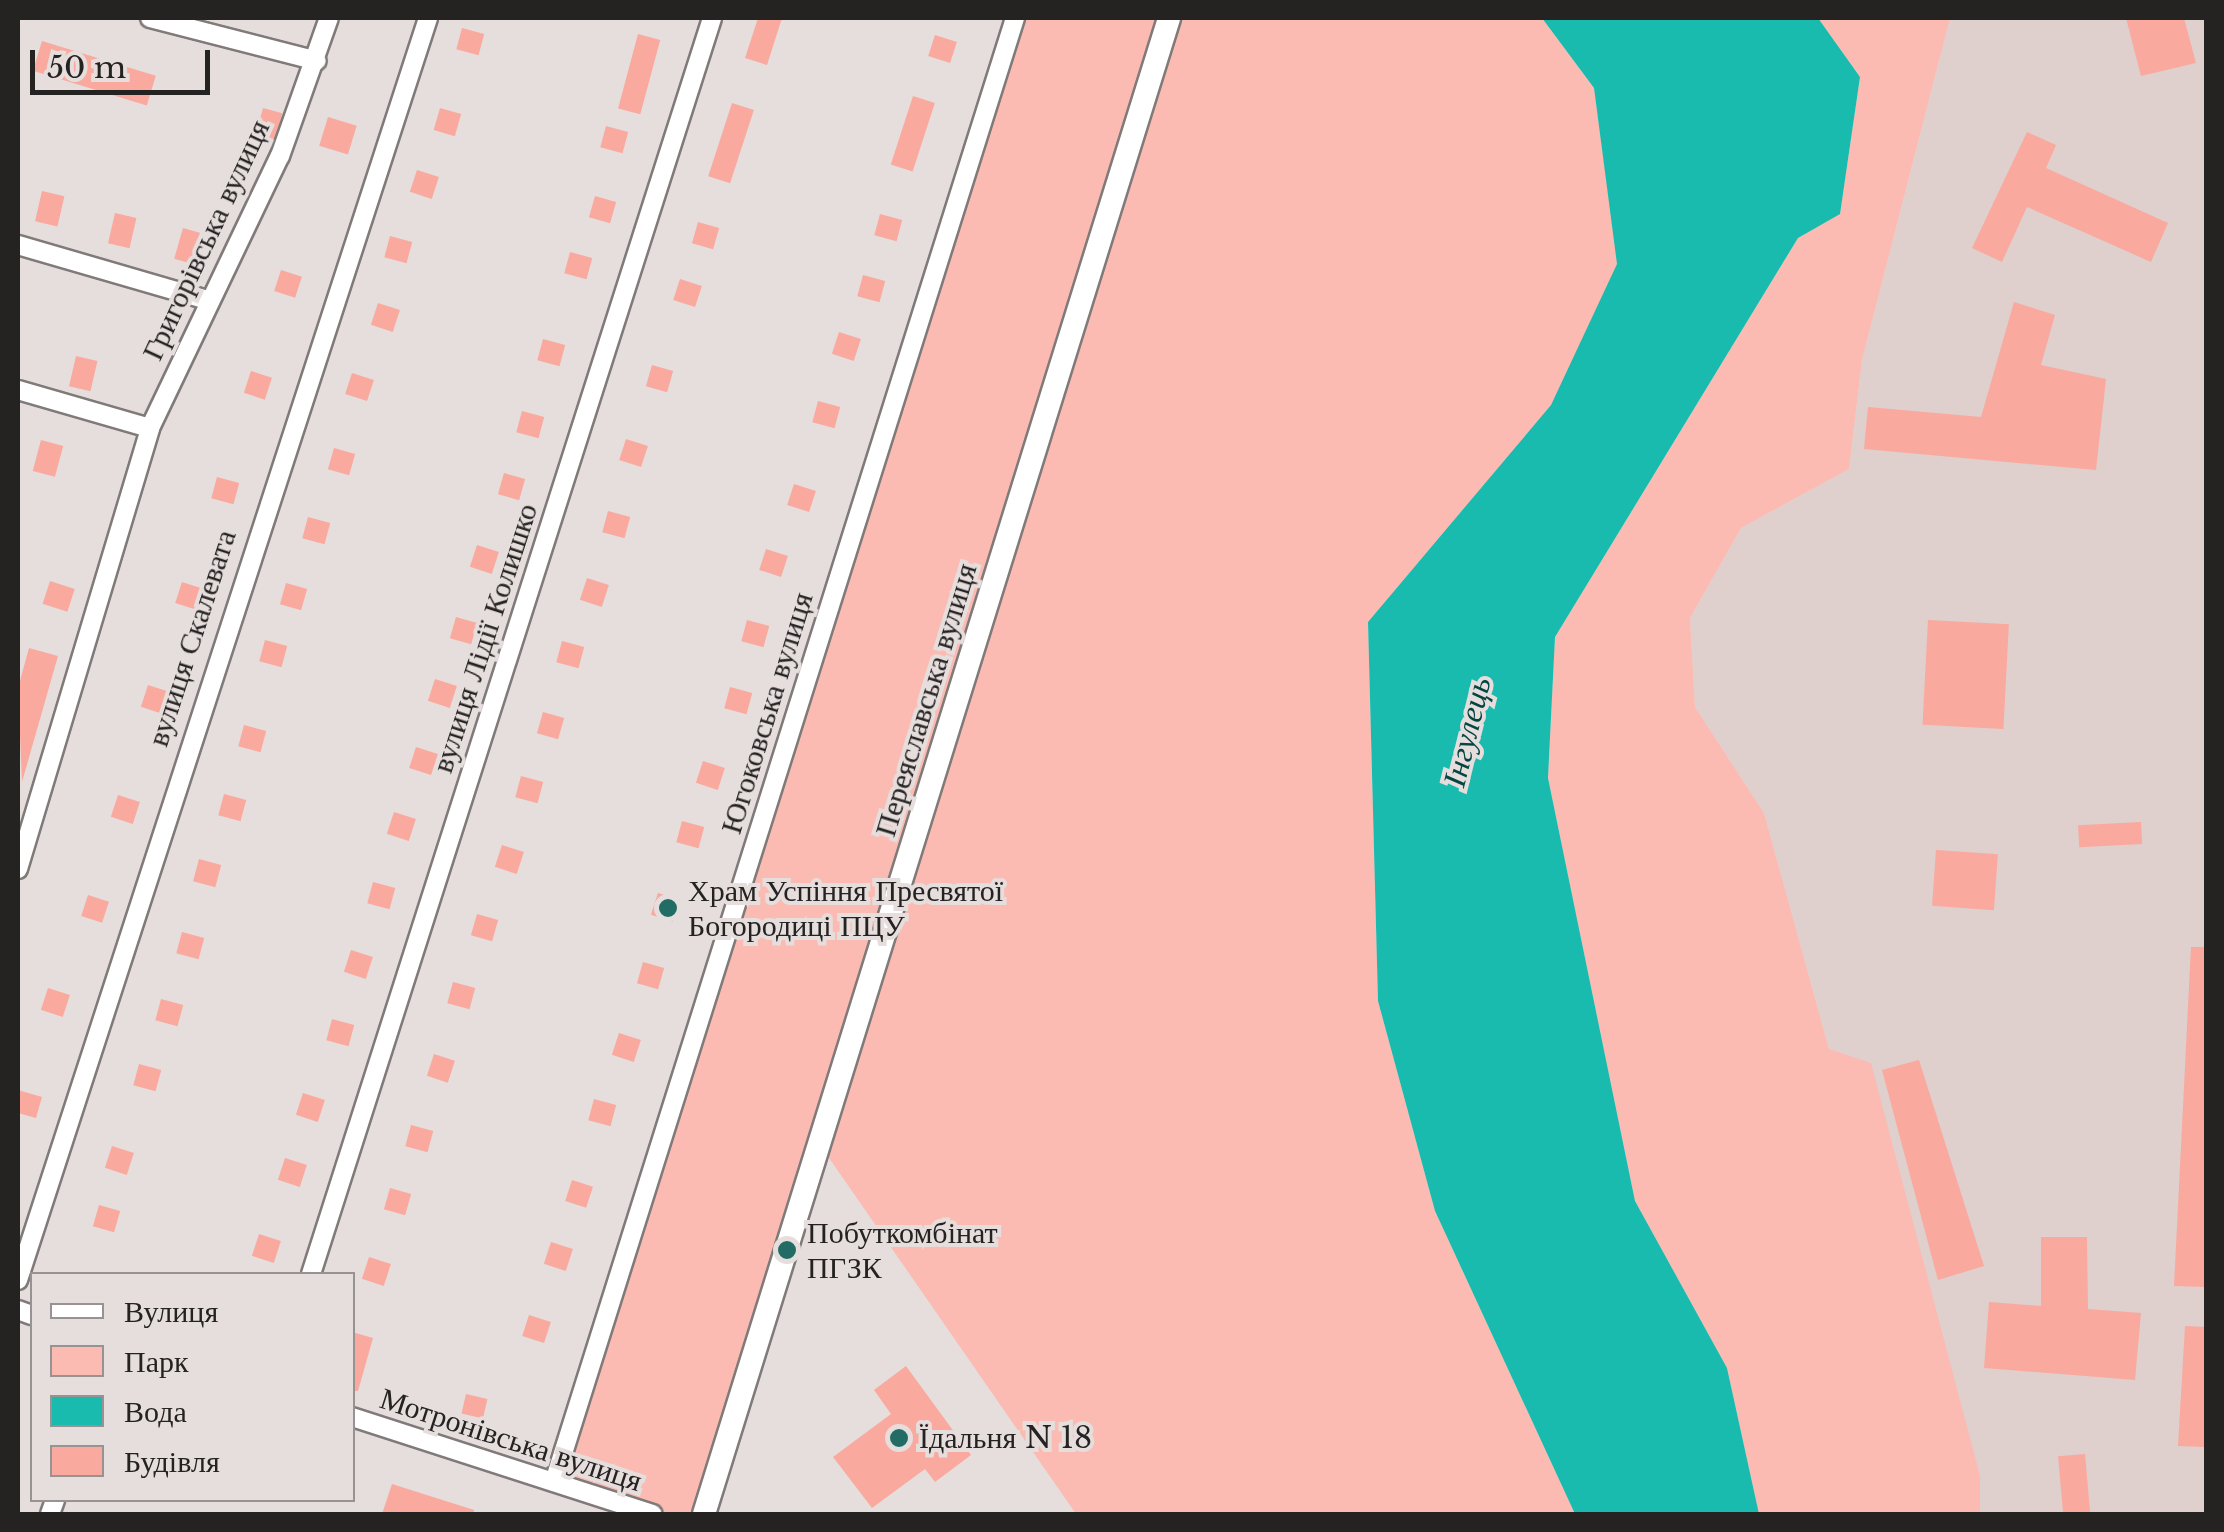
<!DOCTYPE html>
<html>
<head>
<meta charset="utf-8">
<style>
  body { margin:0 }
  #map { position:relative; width:2224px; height:1532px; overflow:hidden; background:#e5dedd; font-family:"Libre Baskerville",serif }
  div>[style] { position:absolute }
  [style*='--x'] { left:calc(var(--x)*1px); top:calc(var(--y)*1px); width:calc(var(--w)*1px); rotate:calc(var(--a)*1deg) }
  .built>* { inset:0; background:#dfcfcd }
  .green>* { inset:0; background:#fbbbb2 }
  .water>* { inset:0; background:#18bbad }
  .building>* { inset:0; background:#faa99e; transform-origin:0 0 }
  .roads { filter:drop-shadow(2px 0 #807a79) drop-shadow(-2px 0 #807a79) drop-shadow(0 2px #807a79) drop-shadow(0 -2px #807a79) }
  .minor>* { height:18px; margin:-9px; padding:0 9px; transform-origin:9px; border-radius:9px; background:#fff }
  .tertiary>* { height:22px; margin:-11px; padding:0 11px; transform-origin:11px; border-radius:11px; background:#fff }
  .dots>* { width:28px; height:28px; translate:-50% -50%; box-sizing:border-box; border:5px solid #e5dedd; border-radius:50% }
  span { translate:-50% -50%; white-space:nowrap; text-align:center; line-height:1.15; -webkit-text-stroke:8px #e5dedd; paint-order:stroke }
  .street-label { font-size:30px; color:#252222 }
  .poi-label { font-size:30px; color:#252222 }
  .left { translate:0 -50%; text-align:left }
  .water-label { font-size:32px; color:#044641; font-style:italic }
  .frame { position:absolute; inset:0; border:20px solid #252222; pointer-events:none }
  .legend { position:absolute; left:30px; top:1272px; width:325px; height:230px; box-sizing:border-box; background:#e5dedd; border:2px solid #989392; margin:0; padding:12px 18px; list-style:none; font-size:30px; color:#252222 }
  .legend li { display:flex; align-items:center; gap:20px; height:50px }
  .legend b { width:50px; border:2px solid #989392 }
  .scale { position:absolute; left:30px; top:50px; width:180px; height:45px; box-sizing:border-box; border:5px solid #252222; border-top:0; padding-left:12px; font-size:30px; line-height:35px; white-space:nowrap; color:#252222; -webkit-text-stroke:8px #e5dedd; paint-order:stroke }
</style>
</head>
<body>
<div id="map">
  <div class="built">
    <div style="clip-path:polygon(1950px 18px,2206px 18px,2206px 1514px,1980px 1514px,1980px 1476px,1829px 1049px,1764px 813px,1695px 707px,1690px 618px,1741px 528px,1849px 469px,1862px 360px)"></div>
  </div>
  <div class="green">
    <div style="clip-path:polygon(1017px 18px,1542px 18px,1594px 88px,1618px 264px,1551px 405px,1368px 622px,1378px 1001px,1435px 1211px,1575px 1514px,1076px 1514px,820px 1145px,704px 1514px,653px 1514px,554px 1482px)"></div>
    <div style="clip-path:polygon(1818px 18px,1950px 18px,1862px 360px,1849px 469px,1741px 528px,1690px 618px,1695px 707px,1764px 813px,1829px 1049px,1871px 1063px,1980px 1476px,1980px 1514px,1759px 1514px,1727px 1368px,1635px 1201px,1548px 778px,1555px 637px,1798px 238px,1840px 213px,1860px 77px)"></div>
  </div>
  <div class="water">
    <div style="clip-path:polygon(1542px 18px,1818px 18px,1860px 77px,1840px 214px,1798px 238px,1555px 637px,1548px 778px,1635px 1201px,1727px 1368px,1759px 1514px,1575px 1514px,1435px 1211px,1378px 1001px,1368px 622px,1551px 405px,1617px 264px,1594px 88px)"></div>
  </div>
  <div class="building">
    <div style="clip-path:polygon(758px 18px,782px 18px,767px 65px,745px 58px)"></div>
    <div style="clip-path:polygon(2126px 18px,2184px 18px,2196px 63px,2141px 76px)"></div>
    <div style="left:462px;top:28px;width:23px;height:22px;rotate:15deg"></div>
    <div style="left:638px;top:34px;width:23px;height:77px;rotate:15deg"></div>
    <div style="left:935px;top:35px;width:23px;height:22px;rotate:18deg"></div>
    <div style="left:42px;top:41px;width:119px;height:31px;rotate:17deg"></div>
    <div style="left:913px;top:96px;width:23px;height:72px;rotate:18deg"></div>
    <div style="left:732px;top:103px;width:23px;height:77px;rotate:18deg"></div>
    <div style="left:263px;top:108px;width:20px;height:29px;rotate:15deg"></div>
    <div style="left:440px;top:108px;width:22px;height:23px;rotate:16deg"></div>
    <div style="left:328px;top:117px;width:30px;height:30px;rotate:17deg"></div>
    <div style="left:606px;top:126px;width:23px;height:22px;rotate:15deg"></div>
    <div style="clip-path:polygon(2027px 132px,2056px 145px,2046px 168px,2168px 223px,2151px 262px,2027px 207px,2002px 262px,1972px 248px)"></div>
    <div style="left:417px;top:170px;width:23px;height:23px;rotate:18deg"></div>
    <div style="left:42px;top:191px;width:23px;height:31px;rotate:13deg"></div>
    <div style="left:595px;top:196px;width:22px;height:22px;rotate:16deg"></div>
    <div style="left:115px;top:213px;width:22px;height:31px;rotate:13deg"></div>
    <div style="left:880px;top:214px;width:23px;height:22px;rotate:15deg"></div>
    <div style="left:698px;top:222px;width:22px;height:22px;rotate:16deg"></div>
    <div style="left:183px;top:228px;width:22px;height:32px;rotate:16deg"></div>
    <div style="left:390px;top:236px;width:23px;height:22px;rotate:15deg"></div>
    <div style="left:570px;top:252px;width:23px;height:22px;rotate:15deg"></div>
    <div style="left:281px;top:270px;width:22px;height:22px;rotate:18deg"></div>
    <div style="left:863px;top:275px;width:23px;height:22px;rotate:15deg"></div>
    <div style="left:680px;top:279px;width:23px;height:22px;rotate:18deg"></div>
    <div style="clip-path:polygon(2014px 302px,2055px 315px,2041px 365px,2106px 379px,2096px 470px,1864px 449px,1868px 407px,1981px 417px)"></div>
    <div style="left:378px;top:303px;width:23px;height:23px;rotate:18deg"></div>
    <div style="left:839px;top:332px;width:23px;height:23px;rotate:18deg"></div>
    <div style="left:543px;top:339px;width:23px;height:22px;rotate:15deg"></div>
    <div style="left:76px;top:356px;width:22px;height:31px;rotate:13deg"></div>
    <div style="left:652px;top:365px;width:22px;height:22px;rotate:16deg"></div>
    <div style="left:251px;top:371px;width:22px;height:23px;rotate:18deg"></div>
    <div style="left:352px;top:373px;width:23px;height:22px;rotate:18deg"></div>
    <div style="left:818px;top:401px;width:23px;height:22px;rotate:15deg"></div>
    <div style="left:522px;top:411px;width:23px;height:22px;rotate:15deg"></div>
    <div style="left:626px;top:439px;width:23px;height:22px;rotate:18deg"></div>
    <div style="left:41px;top:440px;width:23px;height:32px;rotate:15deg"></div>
    <div style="left:334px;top:448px;width:22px;height:22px;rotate:16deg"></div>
    <div style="left:504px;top:473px;width:22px;height:22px;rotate:16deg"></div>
    <div style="left:217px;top:477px;width:23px;height:22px;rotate:15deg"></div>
    <div style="left:794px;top:484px;width:23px;height:22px;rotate:18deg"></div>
    <div style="left:608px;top:511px;width:23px;height:22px;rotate:15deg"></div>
    <div style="left:308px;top:517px;width:23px;height:22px;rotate:15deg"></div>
    <div style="left:477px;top:545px;width:23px;height:23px;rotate:18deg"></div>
    <div style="left:766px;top:549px;width:23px;height:22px;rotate:18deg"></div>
    <div style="left:587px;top:578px;width:23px;height:23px;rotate:18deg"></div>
    <div style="left:50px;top:581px;width:26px;height:24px;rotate:18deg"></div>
    <div style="left:182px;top:582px;width:23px;height:22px;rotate:18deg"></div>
    <div style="left:286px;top:583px;width:22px;height:22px;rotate:16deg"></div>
    <div style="left:456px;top:617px;width:22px;height:22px;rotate:16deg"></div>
    <div style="left:747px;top:620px;width:23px;height:22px;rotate:15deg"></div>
    <div style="left:1928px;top:620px;width:81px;height:105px;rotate:3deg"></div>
    <div style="left:265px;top:640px;width:23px;height:22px;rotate:15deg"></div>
    <div style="left:562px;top:641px;width:23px;height:22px;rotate:15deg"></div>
    <div style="clip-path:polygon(29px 648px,58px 656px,22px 782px,18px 688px)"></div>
    <div style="left:435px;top:679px;width:23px;height:23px;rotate:18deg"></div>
    <div style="left:148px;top:685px;width:23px;height:23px;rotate:18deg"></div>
    <div style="left:730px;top:687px;width:23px;height:22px;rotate:15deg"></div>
    <div style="left:543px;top:712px;width:22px;height:22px;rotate:16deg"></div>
    <div style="left:244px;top:725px;width:23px;height:22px;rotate:15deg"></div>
    <div style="left:416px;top:747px;width:23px;height:22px;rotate:18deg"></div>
    <div style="left:703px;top:761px;width:23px;height:23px;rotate:18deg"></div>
    <div style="left:521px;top:776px;width:23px;height:22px;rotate:15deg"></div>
    <div style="left:224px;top:794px;width:23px;height:22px;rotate:15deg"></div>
    <div style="left:118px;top:795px;width:23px;height:23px;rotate:18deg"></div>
    <div style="left:394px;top:812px;width:23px;height:23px;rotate:18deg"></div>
    <div style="left:682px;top:821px;width:23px;height:22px;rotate:15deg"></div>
    <div style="left:2141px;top:822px;width:22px;height:63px;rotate:87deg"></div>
    <div style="left:502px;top:845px;width:23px;height:23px;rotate:18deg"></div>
    <div style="left:1936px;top:850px;width:62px;height:56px;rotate:4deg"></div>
    <div style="left:199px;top:859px;width:23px;height:23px;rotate:15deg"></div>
    <div style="left:373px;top:882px;width:23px;height:22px;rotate:15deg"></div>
    <div style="left:658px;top:893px;width:23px;height:23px;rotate:18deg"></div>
    <div style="left:88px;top:895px;width:22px;height:22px;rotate:18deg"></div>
    <div style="left:477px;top:914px;width:22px;height:22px;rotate:16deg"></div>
    <div style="left:182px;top:932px;width:23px;height:22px;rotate:15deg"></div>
    <div style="clip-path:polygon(2191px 947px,2206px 947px,2206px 1287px,2174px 1286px)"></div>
    <div style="left:351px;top:950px;width:23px;height:23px;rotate:18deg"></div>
    <div style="left:643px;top:962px;width:22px;height:22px;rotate:16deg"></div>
    <div style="left:453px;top:982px;width:23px;height:22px;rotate:15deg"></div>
    <div style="left:48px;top:988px;width:23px;height:23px;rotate:18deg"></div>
    <div style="left:161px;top:999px;width:23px;height:22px;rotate:15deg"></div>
    <div style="left:332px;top:1019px;width:23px;height:22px;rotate:15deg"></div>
    <div style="left:619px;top:1033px;width:23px;height:23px;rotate:18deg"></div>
    <div style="left:434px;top:1054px;width:22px;height:23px;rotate:18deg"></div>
    <div style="clip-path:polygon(1919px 1060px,1984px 1266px,1938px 1280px,1882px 1070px)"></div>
    <div style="left:139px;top:1064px;width:23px;height:22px;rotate:15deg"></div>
    <div style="clip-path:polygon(18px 1090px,42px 1097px,36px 1118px,18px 1113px)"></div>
    <div style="left:303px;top:1093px;width:23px;height:23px;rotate:18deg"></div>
    <div style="left:594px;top:1099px;width:23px;height:22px;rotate:15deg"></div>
    <div style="left:411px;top:1125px;width:23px;height:22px;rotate:15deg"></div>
    <div style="left:112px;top:1146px;width:23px;height:23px;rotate:18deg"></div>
    <div style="left:285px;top:1158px;width:23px;height:23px;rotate:18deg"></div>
    <div style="left:572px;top:1180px;width:22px;height:22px;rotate:18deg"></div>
    <div style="left:390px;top:1188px;width:22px;height:22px;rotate:16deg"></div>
    <div style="left:99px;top:1205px;width:22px;height:22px;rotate:16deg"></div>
    <div style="left:259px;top:1234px;width:23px;height:23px;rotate:18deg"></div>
    <div style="clip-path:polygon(2041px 1237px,2087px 1237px,2088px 1309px,2141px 1313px,2135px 1380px,1984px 1368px,1989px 1302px,2041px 1306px)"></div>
    <div style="left:551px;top:1242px;width:23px;height:23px;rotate:18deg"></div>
    <div style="left:369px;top:1257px;width:23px;height:23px;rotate:18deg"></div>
    <div style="left:529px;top:1315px;width:23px;height:22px;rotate:18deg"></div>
    <div style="clip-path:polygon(2185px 1326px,2206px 1327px,2204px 1447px,2178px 1446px)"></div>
    <div style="clip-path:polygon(352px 1332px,373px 1338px,358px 1391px,352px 1391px)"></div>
    <div style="clip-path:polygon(906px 1366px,971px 1455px,935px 1482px,925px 1469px,872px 1508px,833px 1457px,891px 1414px,874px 1390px)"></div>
    <div style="left:466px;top:1394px;width:22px;height:20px;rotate:13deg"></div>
    <div style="left:2085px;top:1454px;width:60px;height:27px;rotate:85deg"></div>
    <div style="clip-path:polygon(392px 1484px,474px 1510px,473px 1514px,382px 1514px)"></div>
  </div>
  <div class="roads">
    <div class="minor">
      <div style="--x:150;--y:18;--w:172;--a:14.4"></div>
      <div style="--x:18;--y:245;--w:194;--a:16.2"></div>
      <div style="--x:18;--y:390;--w:137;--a:16.1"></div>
      <div style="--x:18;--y:869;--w:460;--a:-73.3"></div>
      <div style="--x:150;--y:428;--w:301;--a:-64.5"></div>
      <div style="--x:280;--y:156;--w:146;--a:-70.5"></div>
      <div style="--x:311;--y:1274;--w:1318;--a:-72.29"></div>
      <div style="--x:18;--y:1280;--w:1327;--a:-72"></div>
      <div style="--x:18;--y:1310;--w:15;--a:20"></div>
      <div style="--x:352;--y:1417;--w:316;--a:17.9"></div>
      <div style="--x:554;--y:1482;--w:1535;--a:-72.52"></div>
      <div style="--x:50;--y:1514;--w:15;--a:-70"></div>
    </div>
    <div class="tertiary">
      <div style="--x:704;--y:1514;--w:1567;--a:-72.73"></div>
    </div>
  </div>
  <div class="dots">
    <div style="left:668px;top:908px;background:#236c65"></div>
    <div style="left:787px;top:1250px;background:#236c65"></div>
    <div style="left:899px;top:1438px;background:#236c65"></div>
  </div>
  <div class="street-label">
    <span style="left:206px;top:240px;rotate:-65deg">Григорівська вулиця</span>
    <span style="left:192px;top:638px;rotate:-72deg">вулиця Скалевата</span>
    <span style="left:485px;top:638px;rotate:-72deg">вулиця Лідії Колишко</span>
    <span style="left:926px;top:700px;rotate:-73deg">Переяславська вулиця</span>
    <span style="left:767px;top:713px;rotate:-73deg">Югоковська вулиця</span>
    <span style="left:511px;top:1440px;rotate:18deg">Мотронівська вулиця</span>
  </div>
  <div class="poi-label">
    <span class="left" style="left:688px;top:908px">Храм Успіння Пресвятої<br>Богородиці ПЦУ</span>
    <span class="left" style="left:807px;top:1250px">Побуткомбінат<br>ПГЗК</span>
    <span class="left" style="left:919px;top:1438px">Їдальня N 18</span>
  </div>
  <div class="water-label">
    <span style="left:1467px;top:732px;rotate:-76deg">Інгулець</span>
  </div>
  <div class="frame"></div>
  <ul class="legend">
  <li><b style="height:12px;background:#fff"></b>Вулиця</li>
  <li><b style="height:28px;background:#fbbbb2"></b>Парк</li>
  <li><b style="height:28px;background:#18bbad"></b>Вода</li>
  <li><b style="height:28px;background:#faa99e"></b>Будівля</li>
  </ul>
  <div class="scale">50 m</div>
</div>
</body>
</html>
